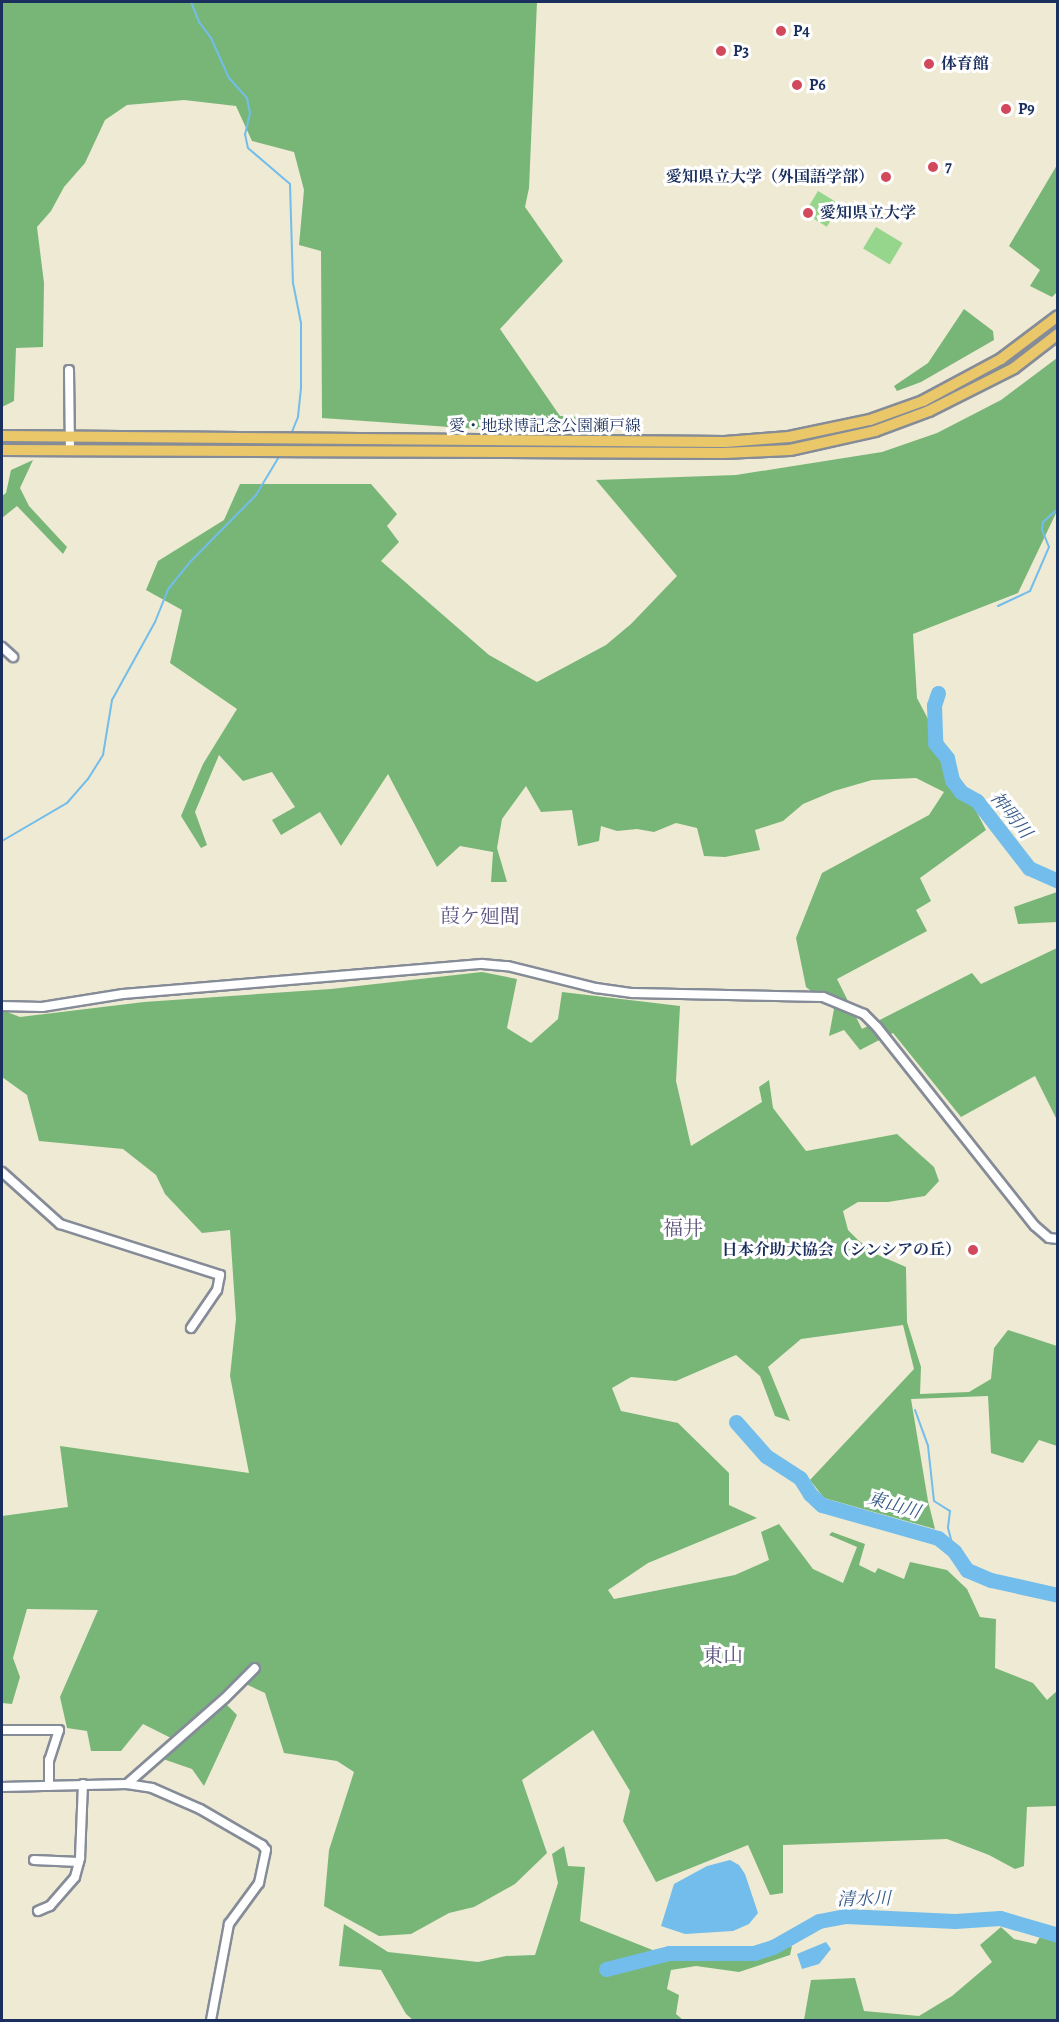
<!DOCTYPE html>
<html>
<head>
<meta charset="utf-8">
<style>
  body { margin:0 }
  #map { position:relative; width:1059px; height:2022px; overflow:hidden; background:#efead3; font-family:Alegreya,"Noto Serif JP",serif }
  div>[style] { position:absolute }
  [style*='--x'] { left:calc(var(--x)*1px); top:calc(var(--y)*1px); width:calc(var(--w)*1px); rotate:calc(var(--a)*1deg) }
  .green>* { inset:0; background:#95d58c; transform-origin:0 0 }
  .forest>* { inset:0; background:#78b678 }
  .water>* { inset:0; background:#72bdeb }
  .stream>* { height:2px; margin:-1px; padding:0 1px; transform-origin:1px; border-radius:1px; background:#72bdeb }
  .river>* { height:15px; margin:-7.5px; padding:0 7.5px; transform-origin:7.5px; border-radius:7.5px; background:#72bdeb }
  .roads { filter:drop-shadow(2px 0 #858c98) drop-shadow(-2px 0 #858c98) drop-shadow(0 2px #858c98) drop-shadow(0 -2px #858c98) }
  .minor>* { height:8px; margin:-4px; padding:0 4px; transform-origin:4px; border-radius:4px; background:#fff }
  .major>* { height:10px; margin:-5px; padding:0 5px; transform-origin:5px; border-radius:5px; background:#eac769 }
  .dots>* { width:16px; height:16px; translate:-50% -50%; box-sizing:border-box; border:3px solid #fff; border-radius:50% }
  span { translate:-50% -50%; white-space:nowrap; text-align:center; line-height:1.15; -webkit-text-stroke:6px #fff; paint-order:stroke }
  .poi-label { font-size:16px; color:#1b2f5e; font-weight:700 }
  .left { translate:0 -50%; text-align:left }
  .right { translate:-100% -50%; text-align:right }
  .street-label { font-size:16px; color:#1b2f5e }
  .water-label { font-size:18px; color:#355a88; font-style:italic }
  .quarter-label { font-size:20px; color:#5c537f }
  .frame { position:absolute; inset:0; border:3px solid #1b2f5e; pointer-events:none }
</style>
</head>
<body>
<div id="map">
  <div class="green">
    <div style="left:818px;top:191px;width:26px;height:26px;rotate:31deg"></div>
    <div style="left:876px;top:227px;width:31px;height:25px;rotate:31deg"></div>
  </div>
  <div class="forest">
    <div style="clip-path:polygon(2px 2px,537px 2px,529px 188px,525px 207px,563px 261px,500px 329px,560px 416px,627px 419px,633px 429px,492px 430px,322px 418px,321px 251px,299px 245px,304px 190px,294px 152px,252px 141px,236px 106px,184px 100px,127px 105px,105px 120px,85px 163px,64px 187px,51px 211px,37px 227px,44px 283px,43px 347px,16px 348px,14px 401px,2px 407px)"></div>
    <div style="clip-path:polygon(1057px 165px,1058px 291px,1052px 297px,1030px 286px,1040px 270px,1009px 246px)"></div>
    <div style="clip-path:polygon(964px 309px,993px 331px,994px 340px,921px 382px,897px 391px,894px 386px,928px 363px)"></div>
    <div style="clip-path:polygon(1057px 358px,1057px 511px,1018px 593px,913px 634px,917px 698px,986px 830px,920px 878px,931px 901px,916px 910px,927px 931px,837px 979px,862px 1029px,972px 973px,981px 984px,1057px 948px,1057px 1120px,1035px 1076px,961px 1117px,893px 1033px,860px 1050px,844px 1030px,829px 1036px,834px 1009px,806px 987px,796px 938px,822px 873px,929px 815px,944px 792px,916px 778px,872px 780px,834px 791px,803px 804px,783px 821px,755px 830px,760px 850px,725px 857px,704px 856px,697px 828px,676px 823px,654px 832px,637px 829px,617px 831px,601px 826px,599px 841px,578px 846px,572px 810px,541px 812px,526px 786px,502px 819px,497px 848px,507px 882px,491px 882px,493px 852px,460px 846px,437px 867px,388px 774px,341px 846px,320px 812px,281px 835px,272px 820px,295px 807px,272px 772px,243px 781px,219px 755px,195px 812px,207px 845px,201px 848px,181px 816px,203px 764px,237px 709px,170px 663px,182px 610px,146px 590px,158px 561px,224px 520px,240px 484px,371px 484px,397px 514px,387px 526px,399px 542px,381px 561px,489px 655px,537px 682px,606px 645px,631px 624px,677px 576px,596px 480px,736px 475px,882px 452px,937px 433px,1001px 400px)"></div>
    <div style="clip-path:polygon(33px 460px,20px 488px,29px 506px,67px 547px,63px 554px,17px 506px,2px 518px,2px 496px,6px 493px,11px 470px)"></div>
    <div style="clip-path:polygon(1057px 892px,1057px 922px,1018px 924px,1014px 907px)"></div>
    <div style="clip-path:polygon(482px 972px,517px 979px,507px 1028px,531px 1043px,558px 1019px,562px 992px,680px 1006px,676px 1081px,691px 1146px,762px 1102px,759px 1087px,769px 1080px,773px 1108px,806px 1151px,897px 1134px,934px 1167px,939px 1181px,925px 1196px,888px 1202px,858px 1202px,843px 1211px,848px 1230px,858px 1240px,876px 1254px,906px 1267px,907px 1322px,921px 1367px,920px 1394px,969px 1392px,991px 1379px,994px 1348px,1008px 1330px,1057px 1346px,1057px 1446px,1039px 1440px,1023px 1463px,991px 1453px,988px 1396px,911px 1399px,928px 1501px,935px 1529px,824px 1498px,810px 1480px,914px 1369px,903px 1325px,801px 1339px,768px 1367px,790px 1421px,775px 1416px,760px 1376px,736px 1355px,676px 1381px,631px 1377px,612px 1388px,621px 1411px,678px 1423px,729px 1473px,729px 1505px,757px 1518px,648px 1563px,608px 1590px,614px 1599px,735px 1575px,769px 1560px,761px 1532px,779px 1524px,813px 1569px,843px 1583px,857px 1547px,829px 1535px,832px 1532px,865px 1544px,859px 1565px,875px 1573px,878px 1568px,904px 1579px,910px 1562px,947px 1570px,967px 1589px,980px 1617px,996px 1619px,995px 1668px,1033px 1683px,1047px 1700px,1057px 1691px,1057px 1806px,1027px 1807px,1024px 1866px,1015px 1869px,989px 1855px,947px 1839px,783px 1845px,783px 1893px,770px 1895px,748px 1845px,656px 1882px,623px 1821px,630px 1791px,593px 1730px,522px 1780px,547px 1853px,515px 1884px,474px 1907px,449px 1913px,411px 1934px,379px 1936px,324px 1906px,329px 1850px,354px 1772px,337px 1761px,284px 1753px,265px 1693px,237px 1680px,219px 1697px,237px 1715px,204px 1786px,192px 1769px,163px 1759px,173px 1739px,143px 1724px,121px 1751px,91px 1751px,87px 1731px,67px 1728px,60px 1697px,98px 1610px,27px 1609px,13px 1658px,20px 1677px,12px 1704px,2px 1703px,2px 1516px,68px 1507px,60px 1446px,249px 1473px,230px 1376px,236px 1319px,230px 1230px,202px 1233px,165px 1194px,156px 1175px,123px 1149px,39px 1141px,27px 1095px,2px 1077px,2px 1010px,20px 1017px,144px 1002px,331px 989px)"></div>
    <div style="clip-path:polygon(564px 1846px,568px 1866px,585px 1867px,580px 1921px,680px 1961px,754px 1958px,792px 1946px,790px 1955px,739px 1972px,696px 1966px,671px 1970px,667px 1989px,679px 1995px,676px 2014px,683px 2020px,413px 2020px,406px 2014px,381px 1970px,339px 1966px,344px 1924px,388px 1952px,478px 1962px,506px 1956px,535px 1955px,558px 1883px,552px 1854px)"></div>
    <div style="clip-path:polygon(1001px 1927px,1014px 1939px,1036px 1944px,1041px 1935px,1057px 1936px,1057px 2020px,804px 2020px,811px 1980px,855px 1978px,864px 2011px,919px 2016px,952px 1996px,992px 1962px,980px 1945px)"></div>
  </div>
  <div class="water">
    <div style="clip-path:polygon(730px 1860px,739px 1865px,745px 1874px,758px 1913px,749px 1924px,733px 1931px,685px 1934px,661px 1926px,674px 1884px,707px 1866px)"></div>
    <div style="clip-path:polygon(826px 1942px,831px 1949px,819px 1964px,802px 1969px,797px 1954px)"></div>
  </div>
  <div class="stream">
    <div style="--x:191;--y:2;--w:22;--a:68"></div>
    <div style="--x:199;--y:22;--w:20;--a:53"></div>
    <div style="--x:211;--y:38;--w:44;--a:65.8"></div>
    <div style="--x:229;--y:78;--w:27;--a:48"></div>
    <div style="--x:247;--y:98;--w:15;--a:79"></div>
    <div style="--x:250;--y:113;--w:22;--a:103"></div>
    <div style="--x:245;--y:134;--w:14;--a:78"></div>
    <div style="--x:248;--y:148;--w:55;--a:40.6"></div>
    <div style="--x:290;--y:184;--w:99;--a:88.3"></div>
    <div style="--x:293;--y:283;--w:41;--a:78.7"></div>
    <div style="--x:301;--y:323;--w:65;--a:90"></div>
    <div style="--x:301;--y:388;--w:29;--a:96"></div>
    <div style="--x:298;--y:417;--w:18;--a:112"></div>
    <div style="--x:998;--y:606;--w:35;--a:-25"></div>
    <div style="--x:1030;--y:591;--w:48;--a:-66.6"></div>
    <div style="--x:1049;--y:547;--w:18;--a:-112"></div>
    <div style="--x:1042;--y:530;--w:8;--a:-83"></div>
    <div style="--x:1043;--y:522;--w:20;--a:-41"></div>
    <div style="--x:2;--y:841;--w:75;--a:-30.3"></div>
    <div style="--x:67;--y:803;--w:32;--a:-49"></div>
    <div style="--x:88;--y:779;--w:28;--a:-58"></div>
    <div style="--x:103;--y:755;--w:56;--a:-80.7"></div>
    <div style="--x:112;--y:700;--w:89;--a:-61.1"></div>
    <div style="--x:155;--y:622;--w:37;--a:-68"></div>
    <div style="--x:169;--y:588;--w:33;--a:-51"></div>
    <div style="--x:190;--y:562;--w:94;--a:-45.4"></div>
    <div style="--x:256;--y:495;--w:47;--a:-59"></div>
    <div style="--x:915;--y:1410;--w:38;--a:70"></div>
    <div style="--x:928;--y:1446;--w:55;--a:83.8"></div>
    <div style="--x:934;--y:1501;--w:19;--a:32"></div>
    <div style="--x:950;--y:1511;--w:17;--a:97"></div>
    <div style="--x:948;--y:1528;--w:24;--a:75"></div>
  </div>
  <div class="river">
    <div style="--x:938;--y:693;--w:13;--a:108"></div>
    <div style="--x:934;--y:705;--w:38;--a:88"></div>
    <div style="--x:935;--y:743;--w:19;--a:51"></div>
    <div style="--x:947;--y:758;--w:23;--a:77"></div>
    <div style="--x:952;--y:780;--w:15;--a:53"></div>
    <div style="--x:961;--y:792;--w:18;--a:29"></div>
    <div style="--x:977;--y:801;--w:85;--a:52.2"></div>
    <div style="--x:1029;--y:868;--w:32;--a:24"></div>
    <div style="--x:736;--y:1422;--w:45;--a:48.6"></div>
    <div style="--x:766;--y:1456;--w:40;--a:32.9"></div>
    <div style="--x:800;--y:1478;--w:19;--a:58"></div>
    <div style="--x:810;--y:1494;--w:16;--a:43"></div>
    <div style="--x:822;--y:1505;--w:121;--a:15.9"></div>
    <div style="--x:938;--y:1538;--w:21;--a:39"></div>
    <div style="--x:954;--y:1551;--w:23;--a:56"></div>
    <div style="--x:967;--y:1570;--w:26;--a:23"></div>
    <div style="--x:991;--y:1580;--w:69;--a:12.6"></div>
    <div style="--x:606;--y:1969;--w:65;--a:-14.3"></div>
    <div style="--x:669;--y:1953;--w:85;--a:0"></div>
    <div style="--x:754;--y:1953;--w:20;--a:-18"></div>
    <div style="--x:773;--y:1947;--w:53;--a:-29.5"></div>
    <div style="--x:819;--y:1921;--w:26;--a:-11"></div>
    <div style="--x:845;--y:1916;--w:110;--a:2.6"></div>
    <div style="--x:955;--y:1921;--w:45;--a:-3.8"></div>
    <div style="--x:1000;--y:1918;--w:60;--a:16.3"></div>
  </div>
  <div class="roads">
    <div class="minor">
      <div style="--x:69;--y:370;--w:80;--a:89.3"></div>
      <div style="--x:2;--y:647;--w:15;--a:42"></div>
      <div style="--x:2;--y:1006;--w:40;--a:1.4"></div>
      <div style="--x:42;--y:1007;--w:82;--a:-9.1"></div>
      <div style="--x:123;--y:994;--w:360;--a:-4.8"></div>
      <div style="--x:482;--y:964;--w:25;--a:5"></div>
      <div style="--x:507;--y:966;--w:92;--a:13.9"></div>
      <div style="--x:596;--y:988;--w:37;--a:8"></div>
      <div style="--x:633;--y:993;--w:190;--a:1.2"></div>
      <div style="--x:823;--y:997;--w:44;--a:22.5"></div>
      <div style="--x:864;--y:1014;--w:18;--a:45"></div>
      <div style="--x:877;--y:1027;--w:254;--a:51.6"></div>
      <div style="--x:1035;--y:1226;--w:18;--a:41"></div>
      <div style="--x:1049;--y:1238;--w:9;--a:6"></div>
      <div style="--x:2;--y:1172;--w:78;--a:41.9"></div>
      <div style="--x:60;--y:1224;--w:168;--a:17.7"></div>
      <div style="--x:220;--y:1275;--w:15;--a:101"></div>
      <div style="--x:217;--y:1290;--w:46;--a:124.4"></div>
      <div style="--x:2;--y:1730;--w:57;--a:0"></div>
      <div style="--x:59;--y:1730;--w:32;--a:108"></div>
      <div style="--x:49;--y:1760;--w:26;--a:90"></div>
      <div style="--x:127;--y:1784;--w:130;--a:-41.3"></div>
      <div style="--x:225;--y:1698;--w:42;--a:-45"></div>
      <div style="--x:2;--y:1787;--w:125;--a:-1.4"></div>
      <div style="--x:127;--y:1784;--w:25;--a:9"></div>
      <div style="--x:152;--y:1788;--w:52;--a:23.6"></div>
      <div style="--x:200;--y:1809;--w:72;--a:30.1"></div>
      <div style="--x:262;--y:1845;--w:6;--a:51"></div>
      <div style="--x:266;--y:1850;--w:34;--a:102"></div>
      <div style="--x:259;--y:1883;--w:51;--a:126.2"></div>
      <div style="--x:229;--y:1924;--w:98;--a:100.6"></div>
      <div style="--x:34;--y:1860;--w:45;--a:2.5"></div>
      <div style="--x:38;--y:1911;--w:13;--a:-23"></div>
      <div style="--x:50;--y:1906;--w:38;--a:-49"></div>
      <div style="--x:75;--y:1877;--w:20;--a:-75"></div>
      <div style="--x:80;--y:1858;--w:74;--a:-87.7"></div>
    </div>
    <div class="major">
      <div style="--x:2;--y:436;--w:723;--a:0.48"></div>
      <div style="--x:725;--y:442;--w:64;--a:-4.5"></div>
      <div style="--x:789;--y:437;--w:83;--a:-11.9"></div>
      <div style="--x:870;--y:420;--w:56;--a:-19.7"></div>
      <div style="--x:923;--y:401;--w:89;--a:-28.3"></div>
      <div style="--x:1001;--y:359;--w:71;--a:-37"></div>
      <div style="--x:2;--y:450;--w:722;--a:0.24"></div>
      <div style="--x:724;--y:453;--w:66;--a:-2.6"></div>
      <div style="--x:790;--y:450;--w:87;--a:-12.6"></div>
      <div style="--x:875;--y:431;--w:58;--a:-20.3"></div>
      <div style="--x:929;--y:411;--w:95;--a:-26.8"></div>
      <div style="--x:1014;--y:368;--w:56;--a:-37.7"></div>
    </div>
  </div>
  <div class="dots">
    <div style="left:781px;top:31px;background:#d1495b"></div>
    <div style="left:721px;top:51px;background:#d1495b"></div>
    <div style="left:929px;top:64px;background:#d1495b"></div>
    <div style="left:797px;top:85px;background:#d1495b"></div>
    <div style="left:1006px;top:109px;background:#d1495b"></div>
    <div style="left:933px;top:167px;background:#d1495b"></div>
    <div style="left:886px;top:177px;background:#d1495b"></div>
    <div style="left:808px;top:213px;background:#d1495b"></div>
    <div style="left:973px;top:1250px;background:#d1495b"></div>
  </div>
  <div class="poi-label">
    <span class="left" style="left:793px;top:31px">P4</span>
    <span class="left" style="left:733px;top:51px">P3</span>
    <span class="left" style="left:941px;top:64px">体育館</span>
    <span class="left" style="left:809px;top:85px">P6</span>
    <span class="left" style="left:1018px;top:109px">P9</span>
    <span class="left" style="left:945px;top:167px">7</span>
    <span class="right" style="left:874px;top:177px">愛知県立大学（外国語学部）</span>
    <span class="left" style="left:820px;top:213px">愛知県立大学</span>
    <span class="right" style="left:961px;top:1250px">日本介助犬協会（シンシアの丘）</span>
  </div>
  <div class="street-label">
    <span style="left:545px;top:426px">愛・地球博記念公園瀬戸線</span>
  </div>
  <div class="water-label">
    <span style="left:1011px;top:815px;rotate:51deg">神明川</span>
    <span style="left:894px;top:1505px;rotate:16deg">東山川</span>
    <span style="left:864px;top:1899px;rotate:-1deg">清水川</span>
  </div>
  <div class="quarter-label">
    <span style="left:480px;top:916px">葭ケ廻間</span>
    <span style="left:683px;top:1228px">福井</span>
    <span style="left:723px;top:1655px">東山</span>
  </div>
  <div class="frame"></div>
</div>
</body>
</html>
